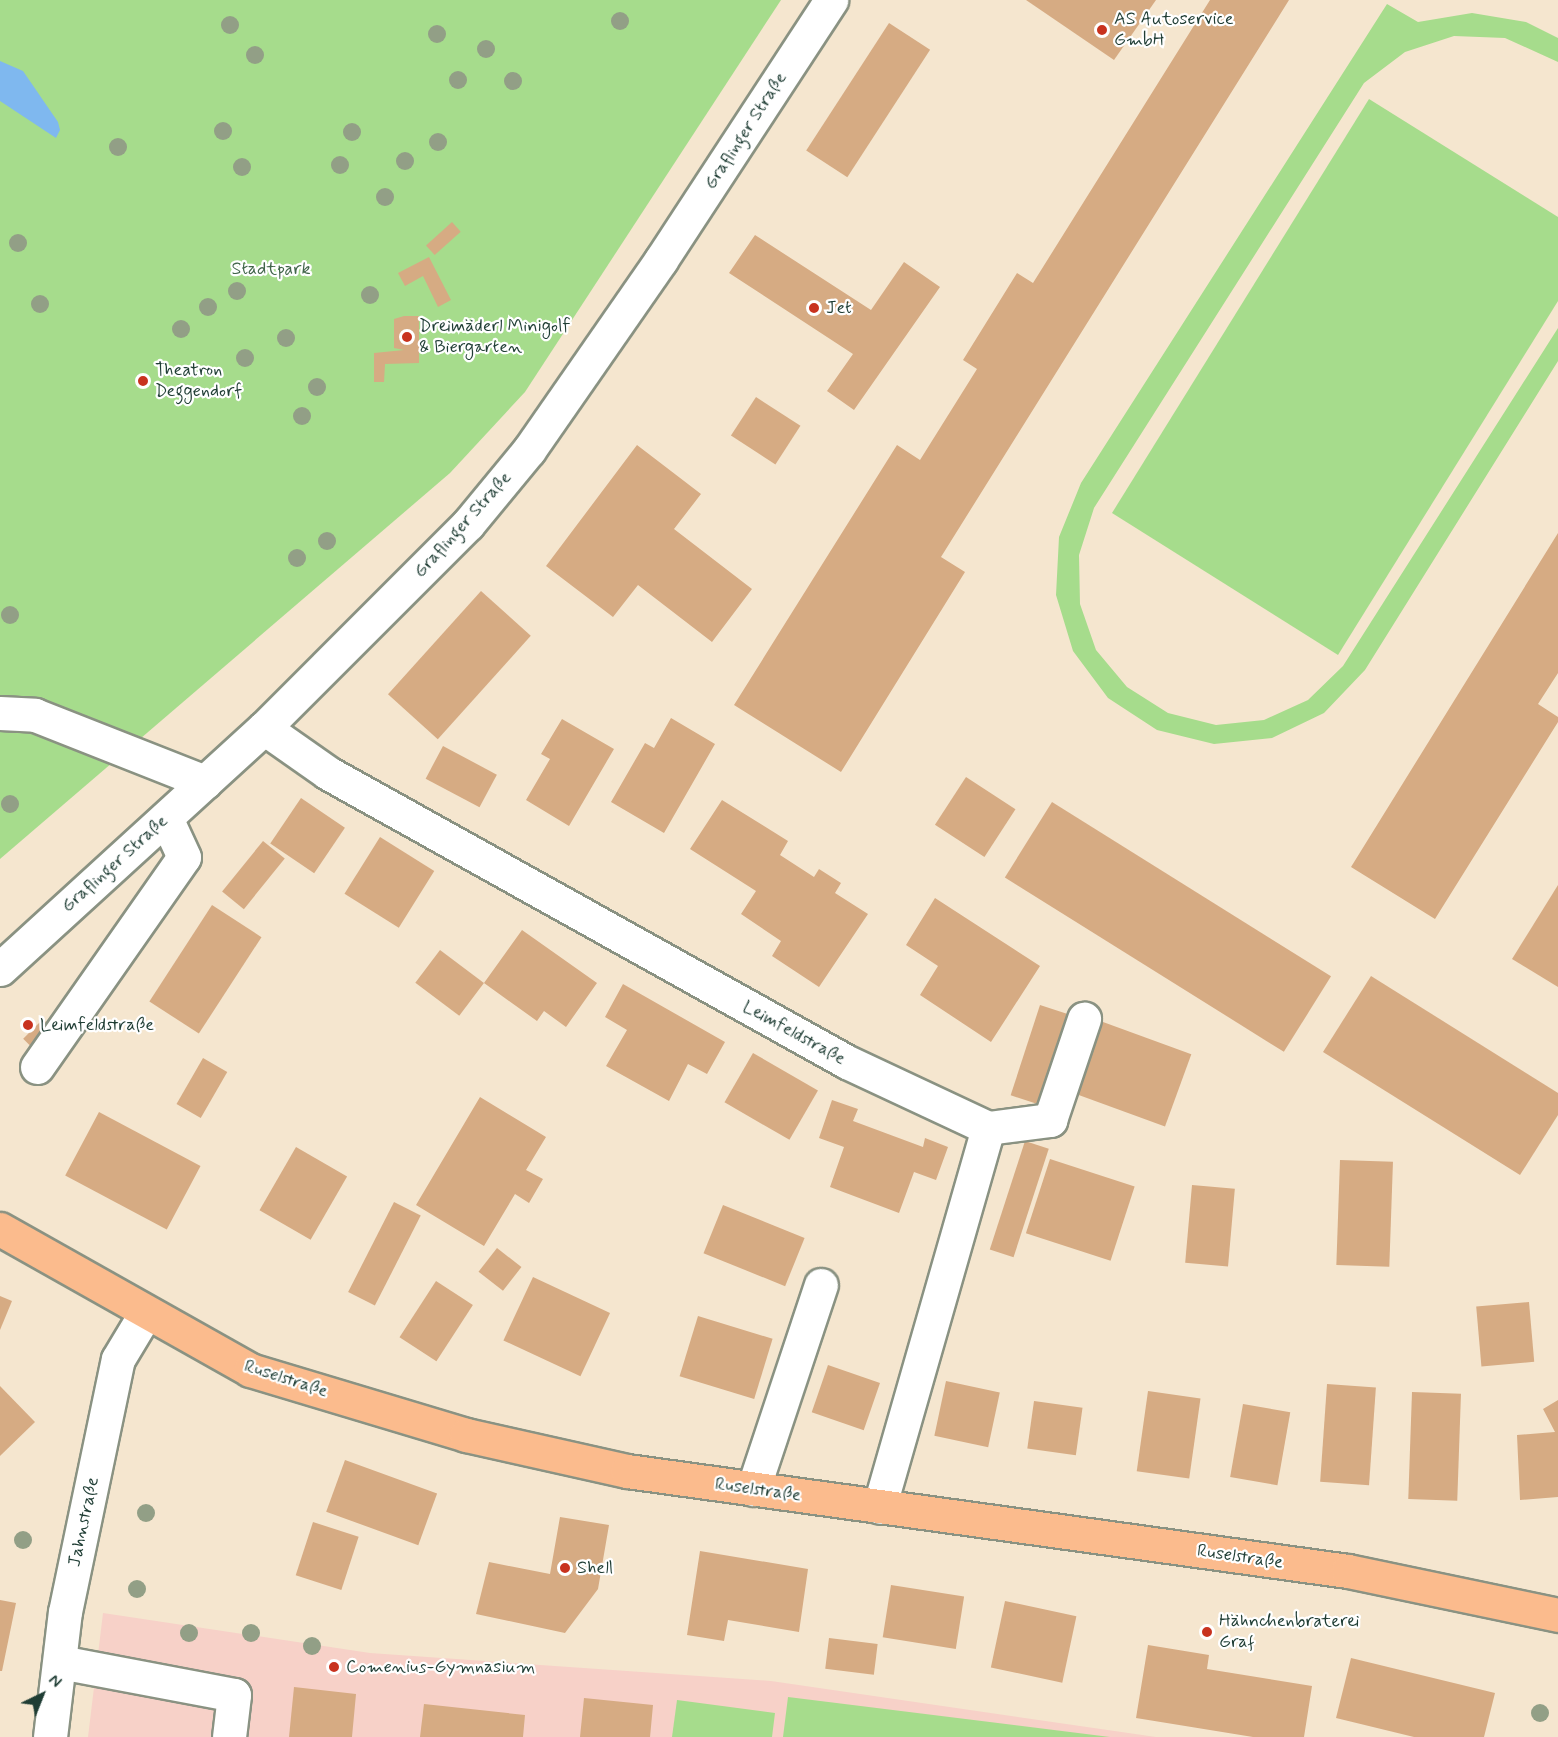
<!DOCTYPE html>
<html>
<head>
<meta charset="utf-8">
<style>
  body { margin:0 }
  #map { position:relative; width:1558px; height:1737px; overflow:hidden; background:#f5e6cf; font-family:Mynerve,sans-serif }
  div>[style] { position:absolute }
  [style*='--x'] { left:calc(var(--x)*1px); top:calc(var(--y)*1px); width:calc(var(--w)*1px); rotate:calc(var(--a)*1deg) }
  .built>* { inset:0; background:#f7d1c8 }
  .green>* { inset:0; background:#a6dc8c }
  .water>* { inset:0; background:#7fb8ef }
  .building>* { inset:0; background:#d6ab83; transform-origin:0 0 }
  .roads { filter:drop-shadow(2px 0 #8a9282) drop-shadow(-2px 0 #8a9282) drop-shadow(0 2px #8a9282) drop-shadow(0 -2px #8a9282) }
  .minor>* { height:33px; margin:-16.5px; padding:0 16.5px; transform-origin:16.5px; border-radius:16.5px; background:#fff }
  .major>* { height:33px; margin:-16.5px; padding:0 16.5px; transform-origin:16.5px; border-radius:16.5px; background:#fbbb8d }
  .trees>* { width:18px; height:18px; margin:-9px; border-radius:50%; background:#929f86 }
  .dots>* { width:16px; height:16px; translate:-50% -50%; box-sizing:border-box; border:3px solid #fff; border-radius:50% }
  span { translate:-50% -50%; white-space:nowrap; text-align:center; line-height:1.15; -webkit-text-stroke:4.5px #fff; paint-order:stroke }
  .poi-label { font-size:18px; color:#1f3d34 }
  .left { translate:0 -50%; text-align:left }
  .street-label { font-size:18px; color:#1f3d34 }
  .park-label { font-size:18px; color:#41654a }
  .north { position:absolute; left:12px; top:1665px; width:60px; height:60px; -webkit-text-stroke:4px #fff; paint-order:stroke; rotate:43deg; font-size:16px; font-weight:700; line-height:24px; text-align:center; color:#1f3d34 }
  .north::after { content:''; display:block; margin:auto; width:21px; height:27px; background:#1f3d34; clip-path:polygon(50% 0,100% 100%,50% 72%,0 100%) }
</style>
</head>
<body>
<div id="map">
  <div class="built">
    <div style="clip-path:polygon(103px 1613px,370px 1653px,771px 1681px,1156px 1737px,88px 1737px)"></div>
  </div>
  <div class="green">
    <div style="clip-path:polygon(0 0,781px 0,525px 392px,450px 473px,0 859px)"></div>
    <div style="clip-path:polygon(1387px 4px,1418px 22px,1472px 13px,1526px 22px,1558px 38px,1558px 62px,1505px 38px,1454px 36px,1405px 52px,1364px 83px,1094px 508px,1079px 555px,1080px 604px,1096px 650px,1127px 687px,1168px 713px,1216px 725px,1264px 720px,1308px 700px,1343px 666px,1558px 328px,1558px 361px,1365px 670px,1324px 713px,1272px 738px,1214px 744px,1157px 730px,1108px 698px,1073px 651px,1056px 595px,1059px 537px,1081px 483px)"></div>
    <div style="clip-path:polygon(1369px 99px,1558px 217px,1558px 301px,1338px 655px,1112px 513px)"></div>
    <div style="clip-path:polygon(788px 1697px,1110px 1737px,783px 1737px)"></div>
    <div style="clip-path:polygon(677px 1700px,775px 1713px,772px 1737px,672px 1737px)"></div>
  </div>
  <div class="water">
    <div style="clip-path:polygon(0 61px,23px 71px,58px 122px,60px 130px,56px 138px,0 101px)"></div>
  </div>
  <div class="building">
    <div style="clip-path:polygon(1026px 0,1156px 0,1114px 60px)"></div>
    <div style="clip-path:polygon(1210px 0,1289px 0,941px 557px,965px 572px,841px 772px,734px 705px,897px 445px,920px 460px,977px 369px,963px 360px,1017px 273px,1033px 283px)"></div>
    <div style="left:889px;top:23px;width:49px;height:152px;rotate:33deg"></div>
    <div style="left:452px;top:222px;width:13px;height:35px;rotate:48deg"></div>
    <div style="clip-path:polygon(755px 235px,871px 310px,904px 262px,940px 287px,854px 410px,827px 391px,853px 354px,729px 273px)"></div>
    <div style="clip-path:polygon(429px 257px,451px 300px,438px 307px,423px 276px,405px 286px,398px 273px)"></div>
    <div style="clip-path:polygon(404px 316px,419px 316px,419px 363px,385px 364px,384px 382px,374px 382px,374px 353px,404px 350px,394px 348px,394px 319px)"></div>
    <div style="left:756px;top:397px;width:53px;height:46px;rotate:33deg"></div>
    <div style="clip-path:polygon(637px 445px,701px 494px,674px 529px,752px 589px,712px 642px,638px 585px,613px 617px,546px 566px)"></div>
    <div style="clip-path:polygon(1558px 533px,1558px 673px,1538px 704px,1558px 717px,1558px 722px,1435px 919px,1351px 867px)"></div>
    <div style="left:481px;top:591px;width:67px;height:139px;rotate:42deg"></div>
    <div style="clip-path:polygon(671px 718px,715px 744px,664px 833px,611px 802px,645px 743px,654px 748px)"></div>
    <div style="clip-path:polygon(562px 719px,614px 749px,569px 826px,526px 800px,550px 759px,541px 754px)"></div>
    <div style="left:443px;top:746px;width:61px;height:37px;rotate:28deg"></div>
    <div style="left:966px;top:777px;width:59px;height:57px;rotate:33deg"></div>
    <div style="left:301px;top:798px;width:53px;height:55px;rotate:34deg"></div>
    <div style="clip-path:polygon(722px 800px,788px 841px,780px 855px,814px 877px,819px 869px,841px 883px,835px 893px,868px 914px,819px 987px,772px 956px,781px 941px,741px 914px,756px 891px,690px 849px)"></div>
    <div style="left:1052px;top:802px;width:329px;height:89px;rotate:32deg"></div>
    <div style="left:380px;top:837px;width:64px;height:67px;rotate:32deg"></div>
    <div style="left:263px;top:841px;width:28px;height:65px;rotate:39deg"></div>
    <div style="clip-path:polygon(1558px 885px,1558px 987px,1512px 959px)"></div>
    <div style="clip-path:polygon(935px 898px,1040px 966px,991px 1042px,920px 995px,938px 966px,906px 945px)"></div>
    <div style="left:212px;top:905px;width:59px;height:115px;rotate:33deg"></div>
    <div style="clip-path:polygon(522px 930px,597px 983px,566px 1027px,544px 1011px,537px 1021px,484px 983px)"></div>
    <div style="left:440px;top:950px;width:55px;height:41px;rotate:37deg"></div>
    <div style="clip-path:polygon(1371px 976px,1558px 1093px,1558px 1115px,1520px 1175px,1323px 1052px)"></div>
    <div style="clip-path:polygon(623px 984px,725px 1042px,707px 1074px,688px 1064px,669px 1101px,606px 1066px,627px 1030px,605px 1017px)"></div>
    <div style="left:1040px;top:1005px;width:29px;height:95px;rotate:18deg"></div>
    <div style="left:43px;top:1019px;width:11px;height:28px;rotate:45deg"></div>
    <div style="left:1103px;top:1022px;width:94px;height:77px;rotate:20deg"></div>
    <div style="left:753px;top:1053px;width:75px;height:57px;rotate:30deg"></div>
    <div style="left:203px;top:1058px;width:28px;height:53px;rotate:30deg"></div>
    <div style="clip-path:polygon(480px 1097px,546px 1137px,526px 1170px,543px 1179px,529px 1203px,515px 1194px,484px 1246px,416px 1205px)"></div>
    <div style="clip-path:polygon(832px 1100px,858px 1109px,853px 1121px,923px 1147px,925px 1138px,948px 1147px,936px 1180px,914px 1172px,899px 1213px,830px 1187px,844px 1147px,819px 1138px)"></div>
    <div style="left:99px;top:1112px;width:115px;height:72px;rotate:28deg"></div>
    <div style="left:1025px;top:1141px;width:25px;height:114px;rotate:18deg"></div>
    <div style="left:296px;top:1147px;width:59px;height:73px;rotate:30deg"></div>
    <div style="left:1050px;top:1159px;width:89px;height:78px;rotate:18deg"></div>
    <div style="left:1340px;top:1160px;width:53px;height:105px;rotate:2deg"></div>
    <div style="left:1192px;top:1185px;width:43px;height:78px;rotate:5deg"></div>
    <div style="left:394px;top:1202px;width:30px;height:101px;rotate:27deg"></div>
    <div style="left:723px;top:1205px;width:88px;height:52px;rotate:22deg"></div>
    <div style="left:497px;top:1248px;width:31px;height:30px;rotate:38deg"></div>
    <div style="left:533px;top:1277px;width:85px;height:70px;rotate:25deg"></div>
    <div style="left:436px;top:1281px;width:44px;height:67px;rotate:33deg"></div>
    <div style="clip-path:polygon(0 1296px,12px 1301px,0 1330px)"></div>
    <div style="left:1529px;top:1302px;width:60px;height:53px;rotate:85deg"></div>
    <div style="left:698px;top:1316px;width:78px;height:63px;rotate:17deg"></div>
    <div style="left:828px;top:1365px;width:55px;height:50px;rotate:19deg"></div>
    <div style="left:946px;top:1381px;width:55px;height:56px;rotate:12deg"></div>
    <div style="left:1327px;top:1384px;width:49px;height:98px;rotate:4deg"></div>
    <div style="clip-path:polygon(0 1386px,35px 1422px,0 1456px)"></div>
    <div style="left:1148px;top:1391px;width:53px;height:81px;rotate:8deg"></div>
    <div style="left:1412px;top:1392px;width:49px;height:107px;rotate:2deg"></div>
    <div style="clip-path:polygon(1558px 1400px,1558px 1497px,1520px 1500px,1517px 1435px,1555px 1432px,1543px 1409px)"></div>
    <div style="left:1034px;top:1401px;width:49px;height:48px;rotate:8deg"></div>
    <div style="left:1243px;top:1404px;width:48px;height:74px;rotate:10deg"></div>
    <div style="left:345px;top:1460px;width:98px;height:55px;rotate:20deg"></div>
    <div style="clip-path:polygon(560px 1517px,609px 1525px,598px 1589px,565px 1633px,476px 1614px,489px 1562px,550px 1574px)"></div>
    <div style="left:313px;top:1522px;width:48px;height:56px;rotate:18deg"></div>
    <div style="clip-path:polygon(700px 1551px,808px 1569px,799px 1632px,728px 1620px,724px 1641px,687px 1635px)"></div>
    <div style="left:891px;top:1585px;width:74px;height:53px;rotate:9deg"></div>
    <div style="clip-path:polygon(0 1600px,16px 1603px,2px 1671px,0 1671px)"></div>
    <div style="left:1005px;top:1601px;width:73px;height:68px;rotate:12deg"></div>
    <div style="left:829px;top:1638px;width:49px;height:31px;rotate:7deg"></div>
    <div style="clip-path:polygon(1148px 1645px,1209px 1655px,1207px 1669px,1312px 1686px,1304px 1737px,1253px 1737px,1136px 1718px)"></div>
    <div style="clip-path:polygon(1351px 1658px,1495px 1693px,1484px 1737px,1414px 1737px,1336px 1718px)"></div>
    <div style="clip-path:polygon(294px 1687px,356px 1694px,352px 1737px,289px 1737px)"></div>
    <div style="clip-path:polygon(584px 1698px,653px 1705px,650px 1737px,580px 1737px)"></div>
    <div style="clip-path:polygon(424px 1704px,525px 1715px,523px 1737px,420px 1737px)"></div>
  </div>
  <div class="roads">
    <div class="minor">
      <div style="--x:0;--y:713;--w:35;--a:3"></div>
      <div style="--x:35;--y:715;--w:183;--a:21.5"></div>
      <div style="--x:264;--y:728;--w:78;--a:35.1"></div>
      <div style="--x:328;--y:773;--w:594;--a:29.11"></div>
      <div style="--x:847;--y:1062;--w:156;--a:25.1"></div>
      <div style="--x:988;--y:1128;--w:394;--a:106"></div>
      <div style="--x:0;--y:969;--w:357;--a:-42.4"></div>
      <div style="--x:264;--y:728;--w:288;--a:-45"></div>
      <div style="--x:468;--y:524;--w:96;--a:-50.5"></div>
      <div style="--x:529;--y:450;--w:231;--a:-55.2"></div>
      <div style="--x:661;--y:260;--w:311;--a:-56.8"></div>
      <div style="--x:37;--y:1067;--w:256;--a:-55"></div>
      <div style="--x:184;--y:857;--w:43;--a:-114.8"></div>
      <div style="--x:988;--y:1128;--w:63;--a:-7.4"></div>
      <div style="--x:1050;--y:1120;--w:107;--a:-71.4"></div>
      <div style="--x:753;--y:1489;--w:215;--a:-71.6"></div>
      <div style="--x:60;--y:1662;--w:177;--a:10.7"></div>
      <div style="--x:234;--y:1695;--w:42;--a:96.8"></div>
      <div style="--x:50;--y:1737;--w:126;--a:-83.2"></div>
      <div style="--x:65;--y:1612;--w:258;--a:-78.2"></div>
      <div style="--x:118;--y:1359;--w:52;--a:-59"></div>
    </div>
    <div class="major">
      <div style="--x:0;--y:1229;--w:287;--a:29.4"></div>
      <div style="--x:250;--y:1370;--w:226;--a:16.7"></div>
      <div style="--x:466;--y:1435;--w:165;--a:12.6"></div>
      <div style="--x:627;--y:1471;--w:728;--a:7.9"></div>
      <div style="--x:1348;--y:1571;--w:215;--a:11.8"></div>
    </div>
  </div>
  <div class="trees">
    <div style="left:620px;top:21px"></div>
    <div style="left:230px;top:25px"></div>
    <div style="left:437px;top:34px"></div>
    <div style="left:486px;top:49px"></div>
    <div style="left:255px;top:55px"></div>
    <div style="left:458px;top:80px"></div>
    <div style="left:513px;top:81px"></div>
    <div style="left:223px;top:131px"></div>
    <div style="left:352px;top:132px"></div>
    <div style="left:438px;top:142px"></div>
    <div style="left:118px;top:147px"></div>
    <div style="left:405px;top:161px"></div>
    <div style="left:340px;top:165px"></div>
    <div style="left:242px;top:167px"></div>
    <div style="left:385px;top:197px"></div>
    <div style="left:18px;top:243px"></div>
    <div style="left:237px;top:291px"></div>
    <div style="left:370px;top:295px"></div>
    <div style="left:40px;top:304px"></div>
    <div style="left:208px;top:307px"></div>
    <div style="left:181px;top:329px"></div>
    <div style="left:286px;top:338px"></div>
    <div style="left:245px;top:358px"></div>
    <div style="left:317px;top:387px"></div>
    <div style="left:302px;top:416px"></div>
    <div style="left:327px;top:541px"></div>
    <div style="left:297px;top:558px"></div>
    <div style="left:10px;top:615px"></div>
    <div style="left:10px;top:804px"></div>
    <div style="left:146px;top:1513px"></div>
    <div style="left:23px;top:1540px"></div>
    <div style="left:137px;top:1589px"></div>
    <div style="left:189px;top:1633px"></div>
    <div style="left:251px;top:1633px"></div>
    <div style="left:312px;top:1646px"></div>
    <div style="left:1540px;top:1713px"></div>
  </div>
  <div class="dots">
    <div style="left:1102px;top:30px;background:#c8321e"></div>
    <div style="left:814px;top:308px;background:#c8321e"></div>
    <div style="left:407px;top:337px;background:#c8321e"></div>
    <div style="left:143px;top:381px;background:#c8321e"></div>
    <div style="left:28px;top:1025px;background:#c8321e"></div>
    <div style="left:565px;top:1568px;background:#c8321e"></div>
    <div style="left:1207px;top:1632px;background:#c8321e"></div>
    <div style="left:334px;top:1667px;background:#c8321e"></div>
  </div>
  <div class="poi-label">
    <span class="left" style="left:1114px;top:30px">AS Autoservice<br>GmbH</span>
    <span class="left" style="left:826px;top:308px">Jet</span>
    <span class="left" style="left:419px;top:337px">Dreimäderl Minigolf<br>&amp; Biergarten</span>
    <span class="left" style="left:155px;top:381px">Theatron<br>Deggendorf</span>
    <span class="left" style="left:40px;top:1025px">Leimfeldstraße</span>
    <span class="left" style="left:577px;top:1568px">Shell</span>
    <span class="left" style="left:1219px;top:1632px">Hähnchenbraterei<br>Graf</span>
    <span class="left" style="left:346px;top:1667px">Comenius-Gymnasium</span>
  </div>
  <div class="street-label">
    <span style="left:746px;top:131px;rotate:-57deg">Graflinger Straße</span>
    <span style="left:463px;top:525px;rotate:-48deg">Graflinger Straße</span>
    <span style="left:115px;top:864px;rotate:-42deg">Graflinger Straße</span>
    <span style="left:794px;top:1033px;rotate:29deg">Leimfeldstraße</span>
    <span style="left:286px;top:1379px;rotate:18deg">Ruselstraße</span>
    <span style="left:758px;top:1490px;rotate:8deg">Ruselstraße</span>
    <span style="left:84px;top:1522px;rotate:-78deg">Jahnstraße</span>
    <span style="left:1240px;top:1557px;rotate:8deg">Ruselstraße</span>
  </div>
  <div class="park-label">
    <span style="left:271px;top:269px">Stadtpark</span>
  </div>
  <div class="north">N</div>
</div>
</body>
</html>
